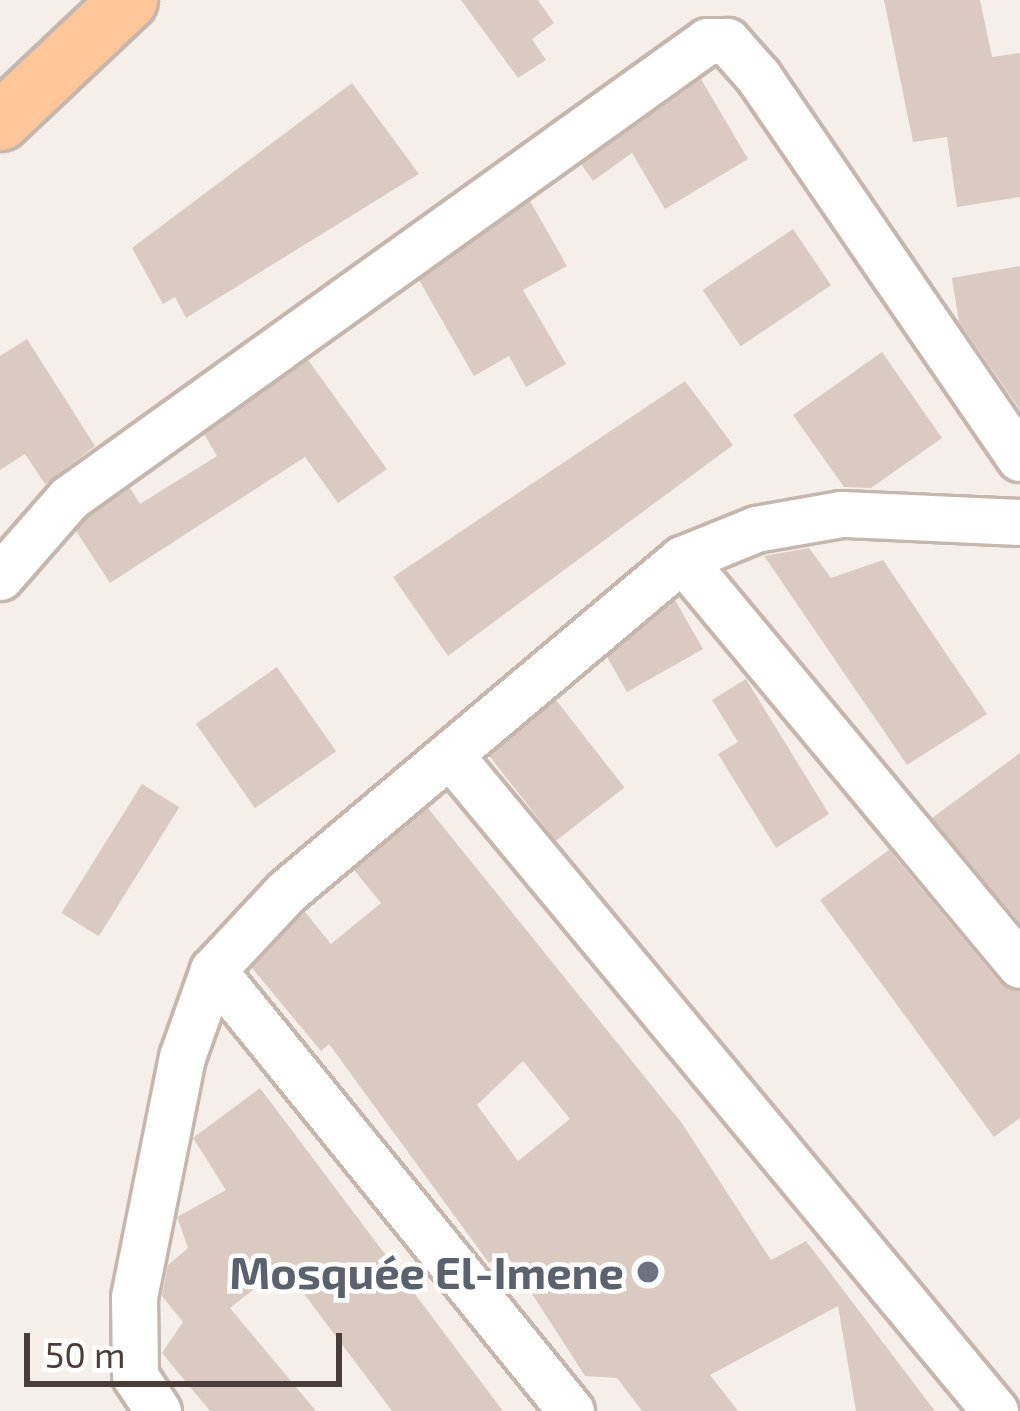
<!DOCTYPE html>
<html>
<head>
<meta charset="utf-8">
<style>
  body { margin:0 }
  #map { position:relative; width:1020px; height:1411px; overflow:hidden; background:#f6efe9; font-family:"Exo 2",sans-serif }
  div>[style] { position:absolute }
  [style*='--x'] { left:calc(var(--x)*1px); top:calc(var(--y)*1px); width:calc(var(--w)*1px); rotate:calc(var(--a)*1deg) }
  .building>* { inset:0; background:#dbcac1; transform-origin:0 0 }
  .roads { filter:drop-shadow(3px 0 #c5b6ae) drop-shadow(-3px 0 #c5b6ae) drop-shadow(0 3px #c5b6ae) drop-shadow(0 -3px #c5b6ae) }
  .minor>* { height:45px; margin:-22.5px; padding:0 22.5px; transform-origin:22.5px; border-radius:22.5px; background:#fff }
  .major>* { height:57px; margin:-28.5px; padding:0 28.5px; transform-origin:28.5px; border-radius:28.5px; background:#ffc699 }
  .dots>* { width:33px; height:33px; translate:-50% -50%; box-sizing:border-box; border:6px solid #fff; border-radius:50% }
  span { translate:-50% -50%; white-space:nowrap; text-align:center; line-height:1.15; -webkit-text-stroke:9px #fff; paint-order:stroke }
  .worship-label { font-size:45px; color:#5b616d; font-weight:700 }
  .right { translate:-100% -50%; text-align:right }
  .scale { position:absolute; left:24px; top:1333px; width:318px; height:54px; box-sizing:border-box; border:6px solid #4a3d37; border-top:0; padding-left:15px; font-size:36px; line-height:42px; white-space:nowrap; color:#4a3d37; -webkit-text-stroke:9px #fff; paint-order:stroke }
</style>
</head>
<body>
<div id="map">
  <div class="building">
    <div style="clip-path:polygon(461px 0,538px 0,554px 23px,532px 39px,546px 60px,518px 78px)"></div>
    <div style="clip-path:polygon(884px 0,980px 0,992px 57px,1020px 53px,1020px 197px,957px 207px,947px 137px,913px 142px)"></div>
    <div style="clip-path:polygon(701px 79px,748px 159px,665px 209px,632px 153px,593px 181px,581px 164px)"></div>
    <div style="clip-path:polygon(352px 83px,419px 174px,186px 318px,175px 297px,163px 304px,132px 248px)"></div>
    <div style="clip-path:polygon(530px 201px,567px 266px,523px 290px,566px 364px,526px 387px,509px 356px,474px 376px,419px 280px)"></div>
    <div style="left:793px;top:229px;width:68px;height:109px;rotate:56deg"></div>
    <div style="clip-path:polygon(1020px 266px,1020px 410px,959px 322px,952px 278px)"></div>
    <div style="clip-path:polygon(27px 339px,95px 446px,45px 484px,25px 454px,0 470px,0 356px)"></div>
    <div style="clip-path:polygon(882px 352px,942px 438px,871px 488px,844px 487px,793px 415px)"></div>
    <div style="clip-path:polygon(308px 360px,387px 469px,338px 503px,305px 457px,110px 583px,76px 531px,87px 518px,130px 488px,140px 504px,217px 456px,204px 434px)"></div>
    <div style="clip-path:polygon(685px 381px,733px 445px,448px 656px,393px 577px)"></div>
    <div style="clip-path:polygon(809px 548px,831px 578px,883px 560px,987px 714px,907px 765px,764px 556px)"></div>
    <div style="clip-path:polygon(675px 600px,703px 649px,627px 692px,607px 657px)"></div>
    <div style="left:277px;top:667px;width:103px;height:99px;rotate:55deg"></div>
    <div style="clip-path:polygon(746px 679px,829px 814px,776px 848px,718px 754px,738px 742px,712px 700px)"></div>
    <div style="left:556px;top:700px;width:111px;height:87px;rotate:52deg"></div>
    <div style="clip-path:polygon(1020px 753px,1020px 923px,932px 818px)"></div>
    <div style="left:142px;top:784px;width:44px;height:152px;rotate:32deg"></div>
    <div style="clip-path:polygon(evenodd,428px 808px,681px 1122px,771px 1260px,806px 1241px,935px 1411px,856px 1411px,838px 1306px,710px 1375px,738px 1411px,642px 1411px,617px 1378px,585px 1376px,505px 1252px,489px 1263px,329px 1044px,321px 1051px,252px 968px,305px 912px,331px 944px,381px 903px,354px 870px,428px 808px,523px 1061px,570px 1119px,518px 1161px,477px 1105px,523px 1061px)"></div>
    <div style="clip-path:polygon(889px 850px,999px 982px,1020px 991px,1020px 1118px,994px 1137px,820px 900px)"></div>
    <div style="clip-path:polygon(260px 1088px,503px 1411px,392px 1411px,283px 1266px,230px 1308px,316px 1411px,210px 1411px,162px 1353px,183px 1322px,162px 1296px,168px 1265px,188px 1248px,177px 1217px,226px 1190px,193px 1138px)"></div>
  </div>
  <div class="roads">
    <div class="minor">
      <div style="--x:1020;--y:522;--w:179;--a:-177.4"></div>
      <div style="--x:841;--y:514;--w:86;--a:170"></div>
      <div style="--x:756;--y:529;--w:80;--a:157.9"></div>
      <div style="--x:682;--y:559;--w:528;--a:50.22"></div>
      <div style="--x:0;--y:577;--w:105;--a:-48.9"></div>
      <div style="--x:69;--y:498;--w:785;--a:-35.61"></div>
      <div style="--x:707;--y:41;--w:20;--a:0"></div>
      <div style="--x:727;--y:41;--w:47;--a:48.5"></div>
      <div style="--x:758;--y:76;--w:463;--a:55.6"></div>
      <div style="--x:450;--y:755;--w:853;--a:50.28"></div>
      <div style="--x:213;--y:970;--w:568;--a:50.93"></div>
      <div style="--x:158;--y:1411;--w:42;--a:-123.3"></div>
      <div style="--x:135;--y:1376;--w:79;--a:-90.7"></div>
      <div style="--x:134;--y:1297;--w:245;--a:-78.7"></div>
      <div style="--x:182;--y:1057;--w:92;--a:-70.4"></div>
      <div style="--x:213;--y:970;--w:108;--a:-46.9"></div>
      <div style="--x:287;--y:891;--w:516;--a:-40.05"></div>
    </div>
    <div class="major">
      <div style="--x:0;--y:121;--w:176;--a:-43.4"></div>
    </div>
  </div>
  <div class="dots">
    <div style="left:648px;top:1272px;background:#6b7280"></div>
  </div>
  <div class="worship-label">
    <span class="right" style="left:624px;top:1272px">Mosquée El-Imene</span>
  </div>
  <div class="scale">50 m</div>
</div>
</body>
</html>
